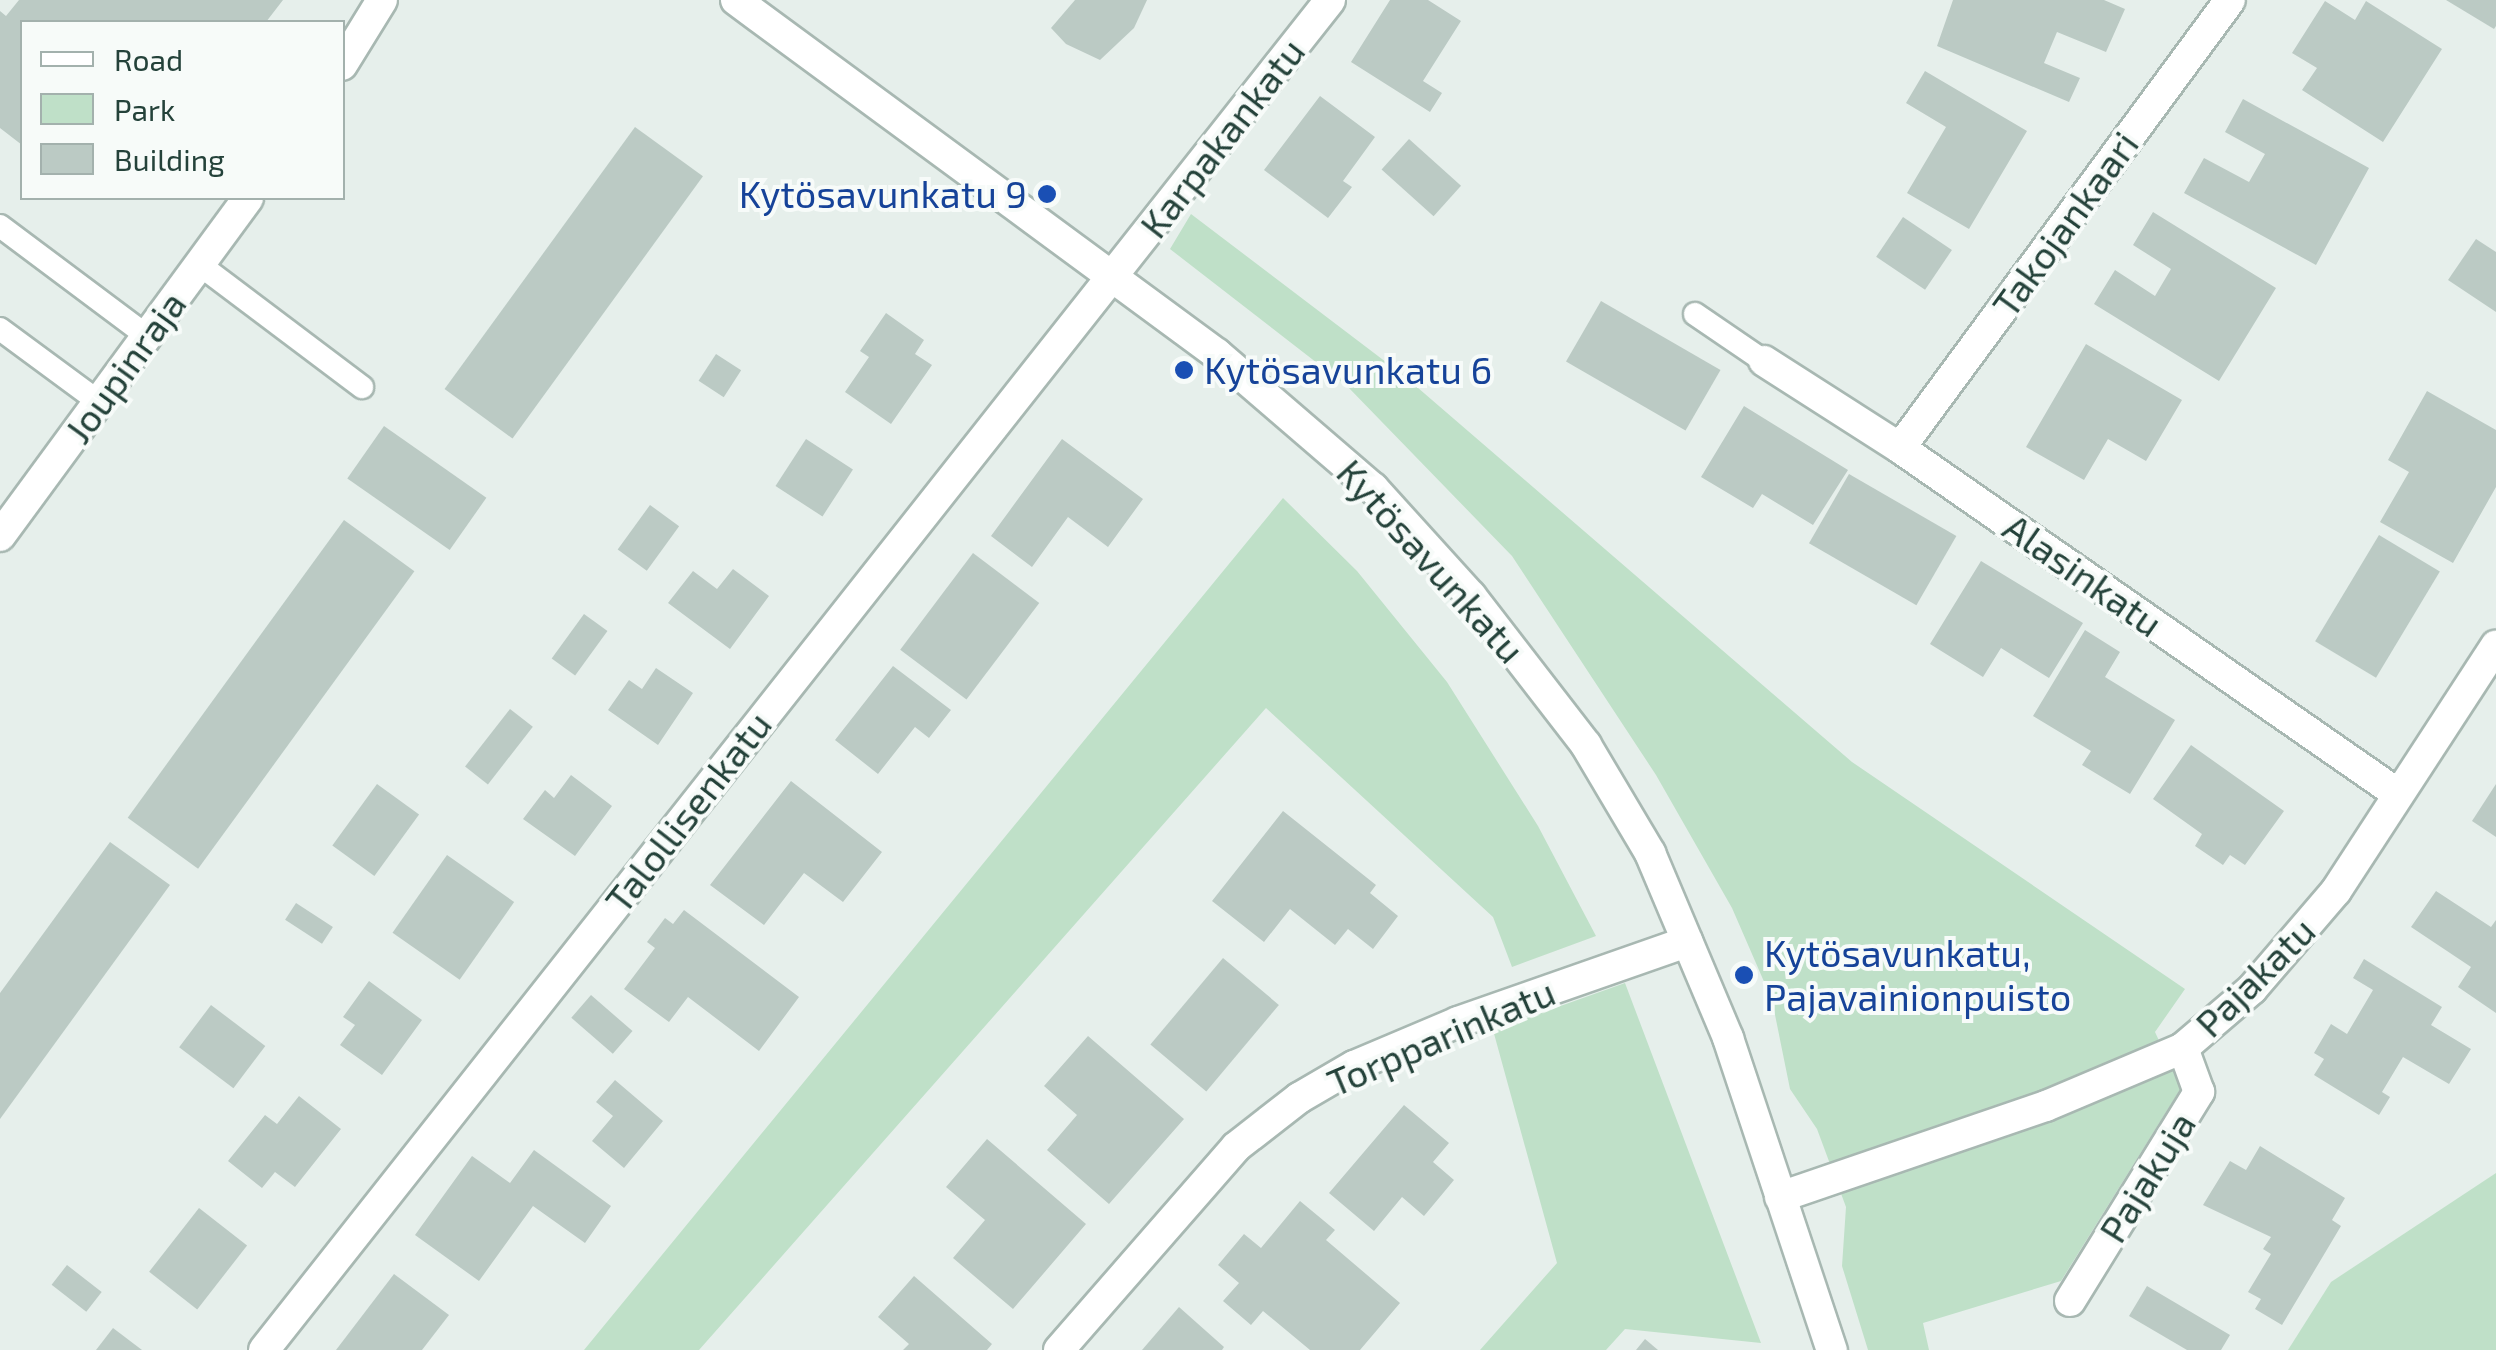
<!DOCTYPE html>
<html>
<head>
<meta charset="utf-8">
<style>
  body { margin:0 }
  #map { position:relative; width:2496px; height:1350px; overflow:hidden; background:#e6efeb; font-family:"Exo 2",sans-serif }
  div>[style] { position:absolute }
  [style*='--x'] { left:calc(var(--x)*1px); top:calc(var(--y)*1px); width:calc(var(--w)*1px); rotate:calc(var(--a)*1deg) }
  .green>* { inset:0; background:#bfe0c8 }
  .building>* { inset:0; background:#bbcac4; transform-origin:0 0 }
  .roads { filter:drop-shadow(2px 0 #a8b8b2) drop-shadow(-2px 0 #a8b8b2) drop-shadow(0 2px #a8b8b2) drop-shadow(0 -2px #a8b8b2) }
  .lane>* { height:22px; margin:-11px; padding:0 11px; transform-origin:11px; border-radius:11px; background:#fff }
  .street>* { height:30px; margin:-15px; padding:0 15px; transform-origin:15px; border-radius:15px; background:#fff }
  .secondary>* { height:30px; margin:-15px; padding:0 15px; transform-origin:15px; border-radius:15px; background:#fff }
  .dots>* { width:28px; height:28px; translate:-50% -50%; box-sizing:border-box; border:5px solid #f7fbf9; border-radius:50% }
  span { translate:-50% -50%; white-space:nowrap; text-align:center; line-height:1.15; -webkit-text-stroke:8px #f7fbf9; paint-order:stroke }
  .street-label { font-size:38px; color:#24423a }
  .transit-label { font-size:38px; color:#164399 }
  .right { translate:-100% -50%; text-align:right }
  .left { translate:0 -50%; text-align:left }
  .legend { position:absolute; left:20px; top:20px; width:325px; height:180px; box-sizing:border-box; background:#f7fbf9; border:2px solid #a3b1ad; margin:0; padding:12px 18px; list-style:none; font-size:30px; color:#24423a }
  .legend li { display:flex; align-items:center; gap:20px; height:50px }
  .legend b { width:50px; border:2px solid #a3b1ad }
</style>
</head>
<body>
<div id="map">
  <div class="green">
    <div style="clip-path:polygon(1191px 214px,1403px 375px,1852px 762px,2185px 989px,2155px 1032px,2181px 1088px,2061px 1281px,1923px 1323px,1929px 1350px,1868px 1350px,1842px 1266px,1846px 1207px,1817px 1129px,1790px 1089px,1772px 1000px,1732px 908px,1656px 775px,1512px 556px,1348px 387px,1170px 249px)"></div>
    <div style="clip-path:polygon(1283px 498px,1357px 571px,1447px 682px,1538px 826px,1596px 936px,1512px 967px,1493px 917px,1266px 708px,699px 1350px,584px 1350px)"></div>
    <div style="clip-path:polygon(1625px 983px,1761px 1343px,1625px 1329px,1606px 1350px,1480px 1350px,1557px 1263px,1493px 1030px)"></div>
    <div style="clip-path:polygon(2496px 1173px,2496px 1350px,2288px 1350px,2331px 1282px)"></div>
  </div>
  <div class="building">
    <div style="clip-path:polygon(19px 0,283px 0,266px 22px,22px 22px,22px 145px,0 128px,0 11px,6px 16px)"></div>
    <div style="clip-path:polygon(1075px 0,1147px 0,1134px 28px,1100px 60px,1066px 44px,1051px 28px)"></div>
    <div style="clip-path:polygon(1390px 0,1428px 0,1461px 21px,1423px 81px,1442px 93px,1430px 112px,1351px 62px)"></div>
    <div style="clip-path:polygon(1953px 0,2104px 0,2125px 9px,2106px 52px,2057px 32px,2044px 63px,2080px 78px,2069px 102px,1937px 46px)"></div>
    <div style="clip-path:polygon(2446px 0,2496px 0,2496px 26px,2494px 29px)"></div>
    <div style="clip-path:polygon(2325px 1px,2355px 20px,2366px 1px,2442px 49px,2383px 142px,2302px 90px,2317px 68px,2292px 53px)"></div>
    <div style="clip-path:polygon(1925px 71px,2027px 131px,1969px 229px,1907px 193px,1946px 127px,1906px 103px)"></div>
    <div style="clip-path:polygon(1320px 96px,1375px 137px,1343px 181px,1352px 187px,1328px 218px,1264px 170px)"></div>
    <div style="clip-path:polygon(2243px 99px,2369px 168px,2316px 265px,2184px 193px,2204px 158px,2249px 182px,2265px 154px,2225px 132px)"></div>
    <div style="left:635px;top:127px;width:84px;height:324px;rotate:36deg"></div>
    <div style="left:1409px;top:139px;width:70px;height:41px;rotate:42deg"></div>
    <div style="clip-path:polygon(2153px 212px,2276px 288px,2219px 381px,2094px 304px,2115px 270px,2155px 296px,2171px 269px,2133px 245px)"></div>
    <div style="left:1903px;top:217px;width:59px;height:48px;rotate:34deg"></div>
    <div style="clip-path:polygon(2476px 239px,2496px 252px,2496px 312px,2448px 280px)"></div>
    <div style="left:1601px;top:301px;width:138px;height:70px;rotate:30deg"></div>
    <div style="clip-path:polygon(886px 313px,924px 340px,915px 354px,932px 365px,891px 424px,845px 392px,869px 357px,860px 351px)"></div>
    <div style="clip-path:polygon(2086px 344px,2182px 400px,2146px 461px,2108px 439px,2084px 480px,2026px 447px)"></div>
    <div style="left:716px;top:354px;width:30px;height:32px;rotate:33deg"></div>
    <div style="clip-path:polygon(2427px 391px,2496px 430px,2496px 487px,2453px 563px,2380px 522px,2409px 472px,2388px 460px)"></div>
    <div style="clip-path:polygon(1744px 406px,1848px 470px,1813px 525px,1762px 494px,1753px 508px,1701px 477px)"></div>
    <div style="left:384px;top:426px;width:125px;height:64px;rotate:35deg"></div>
    <div style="left:806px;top:439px;width:56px;height:56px;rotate:33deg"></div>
    <div style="clip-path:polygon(1062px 439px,1143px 499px,1108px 547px,1068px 517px,1032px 567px,991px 536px)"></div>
    <div style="left:1849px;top:474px;width:124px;height:80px;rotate:30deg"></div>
    <div style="left:650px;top:505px;width:36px;height:55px;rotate:36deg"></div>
    <div style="left:344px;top:520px;width:87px;height:368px;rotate:36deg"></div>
    <div style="left:2379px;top:535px;width:71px;height:124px;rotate:31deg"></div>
    <div style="left:973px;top:553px;width:83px;height:121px;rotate:37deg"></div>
    <div style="clip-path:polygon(1981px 561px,2083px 623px,2049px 678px,2001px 648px,1983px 677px,1930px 644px)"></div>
    <div style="clip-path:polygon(733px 569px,769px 596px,730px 649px,668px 603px,693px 571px,717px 589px)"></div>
    <div style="left:584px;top:614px;width:29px;height:55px;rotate:36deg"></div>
    <div style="clip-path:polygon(2085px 630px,2120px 652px,2105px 677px,2175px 720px,2130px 794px,2082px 765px,2091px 751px,2033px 716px)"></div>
    <div style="clip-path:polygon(893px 666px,951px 710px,929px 738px,915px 727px,878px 774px,835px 740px)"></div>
    <div style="clip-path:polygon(656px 668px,693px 693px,658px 745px,608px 710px,629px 680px,642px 689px)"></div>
    <div style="left:510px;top:709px;width:29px;height:73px;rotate:38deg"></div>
    <div style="clip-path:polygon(2191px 745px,2284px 811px,2245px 865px,2230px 855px,2223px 865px,2195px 846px,2202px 834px,2153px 799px)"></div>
    <div style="clip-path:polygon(571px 775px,612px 806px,575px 856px,523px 819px,545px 790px,554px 798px)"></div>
    <div style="clip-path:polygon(791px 781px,882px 852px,843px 902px,804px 873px,764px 925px,710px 885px)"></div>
    <div style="left:377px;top:784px;width:52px;height:76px;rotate:36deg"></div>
    <div style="clip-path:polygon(2496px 784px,2496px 837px,2472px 821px)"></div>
    <div style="clip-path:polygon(1283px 811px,1376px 885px,1370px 893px,1398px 916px,1373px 949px,1348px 929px,1335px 945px,1290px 909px,1264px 942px,1212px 901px)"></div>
    <div style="clip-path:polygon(110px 842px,170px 885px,0 1119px,0 993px)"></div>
    <div style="left:447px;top:855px;width:82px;height:95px;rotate:35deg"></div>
    <div style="clip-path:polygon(2436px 891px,2491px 927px,2496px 920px,2496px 1013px,2458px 987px,2471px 967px,2411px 927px)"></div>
    <div style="left:296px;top:903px;width:44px;height:20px;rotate:33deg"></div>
    <div style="clip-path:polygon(684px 910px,799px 997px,759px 1051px,688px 997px,669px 1022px,624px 989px,655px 948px,647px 942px,665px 918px,673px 924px)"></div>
    <div style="left:1223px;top:958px;width:73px;height:113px;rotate:40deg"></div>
    <div style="clip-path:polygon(2364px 959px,2442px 1007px,2431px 1025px,2471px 1049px,2449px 1084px,2403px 1057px,2382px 1092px,2390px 1097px,2379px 1115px,2314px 1075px,2324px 1059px,2314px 1053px,2331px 1024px,2347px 1034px,2373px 990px,2353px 978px)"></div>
    <div style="clip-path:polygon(369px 981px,422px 1020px,382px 1075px,340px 1045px,355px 1025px,343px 1017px)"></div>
    <div style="left:591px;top:995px;width:55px;height:30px;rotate:41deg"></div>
    <div style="left:211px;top:1005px;width:68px;height:53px;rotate:37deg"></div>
    <div style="clip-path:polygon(1088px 1036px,1184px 1119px,1109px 1204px,1047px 1150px,1077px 1115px,1044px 1086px)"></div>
    <div style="clip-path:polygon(615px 1080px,663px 1121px,624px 1168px,592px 1141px,613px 1116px,596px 1102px)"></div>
    <div style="clip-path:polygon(299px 1096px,341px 1129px,295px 1187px,275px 1172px,262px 1188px,228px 1161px,265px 1115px,277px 1124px)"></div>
    <div style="clip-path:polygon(1404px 1105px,1449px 1143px,1433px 1162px,1454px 1180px,1424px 1216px,1402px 1197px,1374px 1231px,1329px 1193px)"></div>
    <div style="clip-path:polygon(987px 1139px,1086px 1224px,1013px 1309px,953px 1258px,985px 1220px,946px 1187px)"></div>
    <div style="clip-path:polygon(2260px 1146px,2345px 1198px,2332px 1220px,2341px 1226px,2282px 1325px,2255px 1309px,2261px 1299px,2248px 1292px,2271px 1254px,2263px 1249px,2271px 1237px,2203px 1205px,2230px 1161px,2246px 1170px)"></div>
    <div style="clip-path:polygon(534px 1150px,611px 1206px,585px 1243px,533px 1206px,479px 1281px,415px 1235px,472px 1156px,510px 1183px)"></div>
    <div style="clip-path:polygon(1300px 1201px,1335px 1230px,1326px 1240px,1400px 1303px,1360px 1350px,1310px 1350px,1263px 1311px,1251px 1325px,1223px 1301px,1239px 1283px,1218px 1265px,1244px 1234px,1261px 1248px)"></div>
    <div style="left:199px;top:1208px;width:61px;height:81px;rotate:38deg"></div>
    <div style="left:67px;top:1265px;width:44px;height:25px;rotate:38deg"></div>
    <div style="clip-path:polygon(394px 1274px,449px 1315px,422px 1350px,336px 1350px)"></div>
    <div style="clip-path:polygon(914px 1276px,992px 1344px,987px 1350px,903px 1350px,909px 1344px,878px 1317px)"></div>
    <div style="clip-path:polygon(2147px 1286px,2230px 1335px,2221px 1350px,2187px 1350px,2129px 1316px)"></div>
    <div style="clip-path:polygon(1179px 1307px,1224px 1347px,1222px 1350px,1142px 1350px)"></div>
    <div style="clip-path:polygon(113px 1328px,142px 1350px,96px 1350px)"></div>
    <div style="clip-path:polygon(1645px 1339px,1658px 1350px,1636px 1350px)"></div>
  </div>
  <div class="roads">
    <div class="lane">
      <div style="--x:0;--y:226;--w:184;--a:36.8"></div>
      <div style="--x:200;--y:265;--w:203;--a:37"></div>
      <div style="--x:1695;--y:314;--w:83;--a:34.3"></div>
      <div style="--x:0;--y:329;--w:123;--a:36.4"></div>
    </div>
    <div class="street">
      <div style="--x:1764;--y:361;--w:161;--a:32.6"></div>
      <div style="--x:1900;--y:448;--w:606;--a:34.79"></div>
      <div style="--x:1900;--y:448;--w:556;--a:-53.62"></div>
      <div style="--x:1780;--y:1197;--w:281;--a:-18.9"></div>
      <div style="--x:2046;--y:1106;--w:149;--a:-22.9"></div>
      <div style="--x:2183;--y:1048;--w:91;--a:-40.5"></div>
      <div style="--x:2252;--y:989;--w:129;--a:-49.4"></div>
      <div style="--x:2336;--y:891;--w:293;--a:-56.9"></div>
      <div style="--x:2070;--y:1301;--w:246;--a:-58.3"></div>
      <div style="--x:2199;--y:1092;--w:47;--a:-110"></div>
      <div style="--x:264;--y:1350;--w:1720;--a:-51.7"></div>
      <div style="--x:1059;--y:1350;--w:269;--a:-48.9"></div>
      <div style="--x:1236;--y:1147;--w:80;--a:-37.9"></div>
      <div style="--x:1299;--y:1098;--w:64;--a:-30.2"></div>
      <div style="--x:1354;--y:1066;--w:113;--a:-22.9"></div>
      <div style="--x:1458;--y:1022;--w:243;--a:-19.3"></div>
    </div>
    <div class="secondary">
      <div style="--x:736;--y:0;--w:597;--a:36.35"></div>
      <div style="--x:1217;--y:354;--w:206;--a:40.7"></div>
      <div style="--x:1373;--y:488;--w:146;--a:47.8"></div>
      <div style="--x:1471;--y:596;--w:188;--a:52.3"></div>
      <div style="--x:1586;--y:745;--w:126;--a:59.3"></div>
      <div style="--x:1650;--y:853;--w:201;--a:67.1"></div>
      <div style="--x:1728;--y:1038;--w:329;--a:71.6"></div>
      <div style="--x:342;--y:65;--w:76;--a:-58.4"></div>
      <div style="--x:0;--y:536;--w:419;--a:-53.7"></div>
    </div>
  </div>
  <div class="dots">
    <div style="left:1047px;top:194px;background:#1a4fb4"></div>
    <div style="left:1184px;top:370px;background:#1a4fb4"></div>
    <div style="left:1744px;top:975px;background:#1a4fb4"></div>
  </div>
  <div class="street-label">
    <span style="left:1222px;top:138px;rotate:-52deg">Karpakankatu</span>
    <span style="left:2065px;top:224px;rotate:-54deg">Takojankaari</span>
    <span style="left:125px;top:367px;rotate:-54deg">Joupinraja</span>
    <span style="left:1431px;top:561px;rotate:48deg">Kytösavunkatu</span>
    <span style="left:2083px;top:575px;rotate:35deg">Alasinkatu</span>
    <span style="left:688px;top:812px;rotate:-52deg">Talollisenkatu</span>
    <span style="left:2255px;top:977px;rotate:-45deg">Pajakatu</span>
    <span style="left:1441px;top:1037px;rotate:-23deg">Torpparinkatu</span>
    <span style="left:2147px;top:1177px;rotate:-58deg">Pajakuja</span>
  </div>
  <div class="transit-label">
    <span class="right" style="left:1027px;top:194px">Kytösavunkatu 9</span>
    <span class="left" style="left:1204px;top:370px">Kytösavunkatu 6</span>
    <span class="left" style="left:1764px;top:975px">Kytösavunkatu,<br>Pajavainionpuisto</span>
  </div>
  <ul class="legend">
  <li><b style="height:12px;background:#fff"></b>Road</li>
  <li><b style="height:28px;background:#bfe0c8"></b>Park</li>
  <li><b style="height:28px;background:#bbcac4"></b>Building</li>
  </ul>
</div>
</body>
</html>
